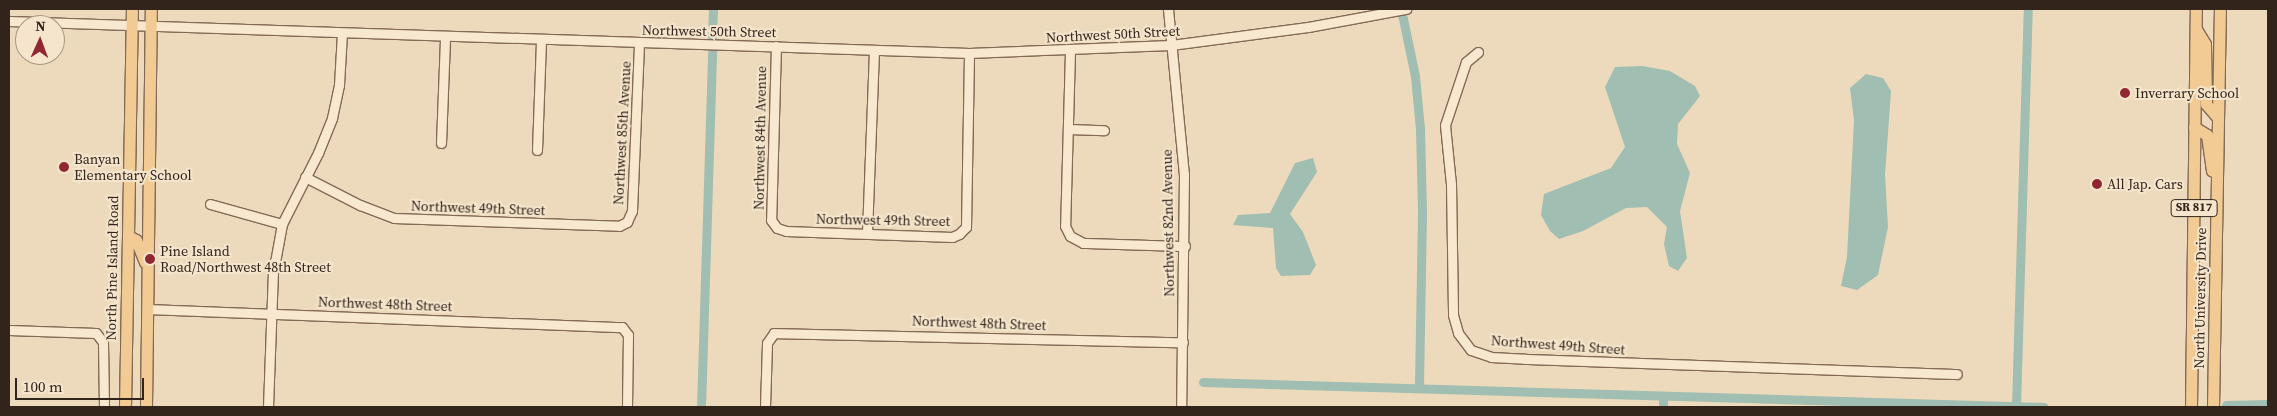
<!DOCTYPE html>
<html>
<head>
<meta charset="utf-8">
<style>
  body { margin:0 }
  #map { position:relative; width:2277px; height:416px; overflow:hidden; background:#eddabc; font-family:"Source Serif 4",serif }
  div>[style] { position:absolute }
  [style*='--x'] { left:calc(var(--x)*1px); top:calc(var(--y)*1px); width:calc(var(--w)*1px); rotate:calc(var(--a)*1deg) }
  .water>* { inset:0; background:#a0beb2 }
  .canal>* { height:9px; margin:-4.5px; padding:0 4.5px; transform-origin:4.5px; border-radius:4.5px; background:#a0beb2 }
  .roads { filter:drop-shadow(1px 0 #846a56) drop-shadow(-1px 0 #846a56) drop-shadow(0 1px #846a56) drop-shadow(0 -1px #846a56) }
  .minor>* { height:9px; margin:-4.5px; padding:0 4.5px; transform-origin:4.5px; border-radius:4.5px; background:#f8e8cf }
  .major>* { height:11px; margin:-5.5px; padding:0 5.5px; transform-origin:5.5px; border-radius:5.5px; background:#f1cb93 }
  .dots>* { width:14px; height:14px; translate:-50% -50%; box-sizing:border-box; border:2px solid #f4e5cc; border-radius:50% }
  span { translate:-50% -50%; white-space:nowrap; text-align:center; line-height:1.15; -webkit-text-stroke:4px #f4e5cc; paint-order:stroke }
  .shield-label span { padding:1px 4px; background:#f4e5cc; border:1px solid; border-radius:4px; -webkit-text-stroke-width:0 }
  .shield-label { font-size:12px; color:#33241b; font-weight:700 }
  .street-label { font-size:14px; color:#33241b }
  .poi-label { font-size:14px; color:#33241b }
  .left { translate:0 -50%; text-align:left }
  .frame { position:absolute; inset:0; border:10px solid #33241b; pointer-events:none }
  .north { position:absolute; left:15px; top:15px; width:50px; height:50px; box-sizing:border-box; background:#f4e5cc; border:1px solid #a79885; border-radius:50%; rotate:2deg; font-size:14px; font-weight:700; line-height:20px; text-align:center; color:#33241b }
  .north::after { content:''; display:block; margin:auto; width:18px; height:22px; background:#912731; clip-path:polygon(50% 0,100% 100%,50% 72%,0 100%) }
  .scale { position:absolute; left:15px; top:378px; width:129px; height:22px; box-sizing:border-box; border:2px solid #33241b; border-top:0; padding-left:6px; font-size:15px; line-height:18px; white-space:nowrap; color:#33241b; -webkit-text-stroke:4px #f4e5cc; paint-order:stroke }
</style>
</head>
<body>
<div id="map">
  <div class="water">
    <div style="clip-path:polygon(1642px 66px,1670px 71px,1695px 86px,1700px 96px,1678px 124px,1677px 144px,1690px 173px,1680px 211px,1687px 258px,1678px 271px,1669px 266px,1664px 244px,1667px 227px,1647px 207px,1626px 208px,1583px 231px,1559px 239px,1550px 231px,1541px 215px,1544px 194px,1611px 168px,1625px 147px,1605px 87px,1615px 67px)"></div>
    <div style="clip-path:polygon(1866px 74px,1883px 78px,1891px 91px,1885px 175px,1888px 227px,1878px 275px,1857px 290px,1841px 286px,1847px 257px,1854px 120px,1850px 88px)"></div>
    <div style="clip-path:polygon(1313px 158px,1317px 172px,1290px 214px,1303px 232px,1316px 265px,1310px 275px,1281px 276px,1276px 268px,1273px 228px,1233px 225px,1238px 215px,1270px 213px,1295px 163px)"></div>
  </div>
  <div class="canal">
    <div style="--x:1401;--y:9;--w:68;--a:78.2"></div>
    <div style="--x:1415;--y:76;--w:53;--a:84.6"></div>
    <div style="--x:1420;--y:129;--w:84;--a:88.6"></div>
    <div style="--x:1422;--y:213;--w:175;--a:91"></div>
    <div style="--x:712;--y:37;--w:28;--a:-88"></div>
    <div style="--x:1203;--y:382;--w:841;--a:1.7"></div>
    <div style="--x:2226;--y:405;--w:42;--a:-1.4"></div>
    <div style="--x:2016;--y:406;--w:397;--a:-88.3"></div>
    <div style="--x:701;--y:407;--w:355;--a:-88.2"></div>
    <div style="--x:1663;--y:407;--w:11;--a:-90"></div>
  </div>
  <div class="roads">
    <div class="minor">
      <div style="--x:1168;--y:9;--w:166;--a:84.5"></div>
      <div style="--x:1184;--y:174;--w:233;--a:90.7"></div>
      <div style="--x:9;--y:21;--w:961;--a:1.91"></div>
      <div style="--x:969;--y:53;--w:202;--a:-2.3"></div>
      <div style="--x:1171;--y:45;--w:138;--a:-7.5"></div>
      <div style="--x:1308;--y:27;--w:100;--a:-10.4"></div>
      <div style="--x:776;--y:46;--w:174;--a:91.6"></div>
      <div style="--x:771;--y:220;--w:10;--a:53"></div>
      <div style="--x:777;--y:228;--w:9;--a:18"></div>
      <div style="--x:786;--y:231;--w:166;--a:2.1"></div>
      <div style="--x:952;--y:237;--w:8;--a:-23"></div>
      <div style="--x:959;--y:234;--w:10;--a:-45"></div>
      <div style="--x:966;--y:227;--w:174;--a:-89"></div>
      <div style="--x:1070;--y:51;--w:175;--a:91.6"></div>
      <div style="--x:1065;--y:226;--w:11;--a:63"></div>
      <div style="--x:1070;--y:236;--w:15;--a:28"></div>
      <div style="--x:1083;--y:243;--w:102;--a:1.7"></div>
      <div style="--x:1478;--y:52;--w:16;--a:140"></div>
      <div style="--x:1466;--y:62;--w:66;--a:108.4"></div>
      <div style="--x:1445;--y:125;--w:59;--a:84.2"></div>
      <div style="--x:1451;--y:184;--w:131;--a:89.1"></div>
      <div style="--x:1453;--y:315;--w:19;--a:74"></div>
      <div style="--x:1458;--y:333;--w:21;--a:53"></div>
      <div style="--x:1471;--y:350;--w:21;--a:19"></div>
      <div style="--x:1491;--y:357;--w:34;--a:3"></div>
      <div style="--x:1525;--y:359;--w:432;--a:2"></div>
      <div style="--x:1068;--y:129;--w:36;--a:2"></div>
      <div style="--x:441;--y:143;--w:106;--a:-87.8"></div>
      <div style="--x:537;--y:150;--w:111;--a:-87.9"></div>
      <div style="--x:305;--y:177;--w:62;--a:27"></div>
      <div style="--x:360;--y:205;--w:36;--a:21"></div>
      <div style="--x:394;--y:218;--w:225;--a:2"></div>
      <div style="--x:619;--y:226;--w:9;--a:-27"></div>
      <div style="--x:627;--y:222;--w:12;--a:-66"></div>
      <div style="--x:632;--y:211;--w:168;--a:-87.6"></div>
      <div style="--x:210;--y:204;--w:75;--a:15.5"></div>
      <div style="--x:867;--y:233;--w:183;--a:-87.8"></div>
      <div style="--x:147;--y:309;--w:475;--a:2.2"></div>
      <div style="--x:622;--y:327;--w:10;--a:53"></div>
      <div style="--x:628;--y:335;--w:72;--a:90.8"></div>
      <div style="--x:9;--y:330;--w:87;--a:2"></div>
      <div style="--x:96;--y:333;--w:11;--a:52"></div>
      <div style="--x:103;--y:342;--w:65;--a:89.1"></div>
      <div style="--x:268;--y:407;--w:134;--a:-87.9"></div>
      <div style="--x:273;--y:273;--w:50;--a:-79.6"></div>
      <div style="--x:282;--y:224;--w:80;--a:-63.1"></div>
      <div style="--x:318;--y:153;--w:38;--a:-68"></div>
      <div style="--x:332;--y:118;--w:34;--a:-78"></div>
      <div style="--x:339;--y:85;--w:52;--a:-86.7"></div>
      <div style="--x:765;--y:407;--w:64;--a:-88.2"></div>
      <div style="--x:767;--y:343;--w:12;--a:-55"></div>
      <div style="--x:774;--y:333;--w:409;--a:1.3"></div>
    </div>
    <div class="major">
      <div style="--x:2196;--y:29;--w:17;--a:59"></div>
      <div style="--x:2205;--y:44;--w:60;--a:89"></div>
      <div style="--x:2206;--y:104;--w:18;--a:49"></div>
      <div style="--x:2194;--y:127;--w:15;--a:32"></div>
      <div style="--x:2207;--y:135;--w:36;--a:82"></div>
      <div style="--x:128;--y:236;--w:9;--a:27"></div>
      <div style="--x:136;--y:240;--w:24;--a:68"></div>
      <div style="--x:125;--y:407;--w:398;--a:-89"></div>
      <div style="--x:146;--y:407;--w:398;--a:-89.3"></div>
      <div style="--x:2191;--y:407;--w:398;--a:-89.3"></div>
      <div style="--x:2213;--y:407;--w:398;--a:-89"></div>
    </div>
  </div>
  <div class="dots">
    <div style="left:2125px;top:93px;background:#912731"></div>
    <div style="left:64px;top:167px;background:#912731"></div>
    <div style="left:2097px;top:184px;background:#912731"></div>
    <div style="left:150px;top:259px;background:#912731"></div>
  </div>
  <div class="shield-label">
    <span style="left:2194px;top:208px">SR 817</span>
  </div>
  <div class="street-label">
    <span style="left:709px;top:31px;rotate:1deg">Northwest 50th Street</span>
    <span style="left:1113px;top:34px;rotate:-3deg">Northwest 50th Street</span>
    <span style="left:622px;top:133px;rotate:-87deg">Northwest 85th Avenue</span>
    <span style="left:760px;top:138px;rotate:-89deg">Northwest 84th Avenue</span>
    <span style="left:478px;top:208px;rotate:2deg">Northwest 49th Street</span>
    <span style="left:883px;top:220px;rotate:1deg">Northwest 49th Street</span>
    <span style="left:1168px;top:223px;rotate:-91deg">Northwest 82nd Avenue</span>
    <span style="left:112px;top:268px;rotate:-89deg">North Pine Island Road</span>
    <span style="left:2200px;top:298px;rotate:-89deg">North University Drive</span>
    <span style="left:385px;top:304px;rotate:2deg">Northwest 48th Street</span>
    <span style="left:979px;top:323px;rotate:2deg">Northwest 48th Street</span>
    <span style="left:1558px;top:345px;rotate:4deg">Northwest 49th Street</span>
  </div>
  <div class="poi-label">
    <span class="left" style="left:2135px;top:93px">Inverrary School</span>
    <span class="left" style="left:74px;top:167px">Banyan<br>Elementary School</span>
    <span class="left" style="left:2107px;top:184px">All Jap. Cars</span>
    <span class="left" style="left:160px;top:259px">Pine Island<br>Road/Northwest 48th Street</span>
  </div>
  <div class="frame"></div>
  <div class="north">N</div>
  <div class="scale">100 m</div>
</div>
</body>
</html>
